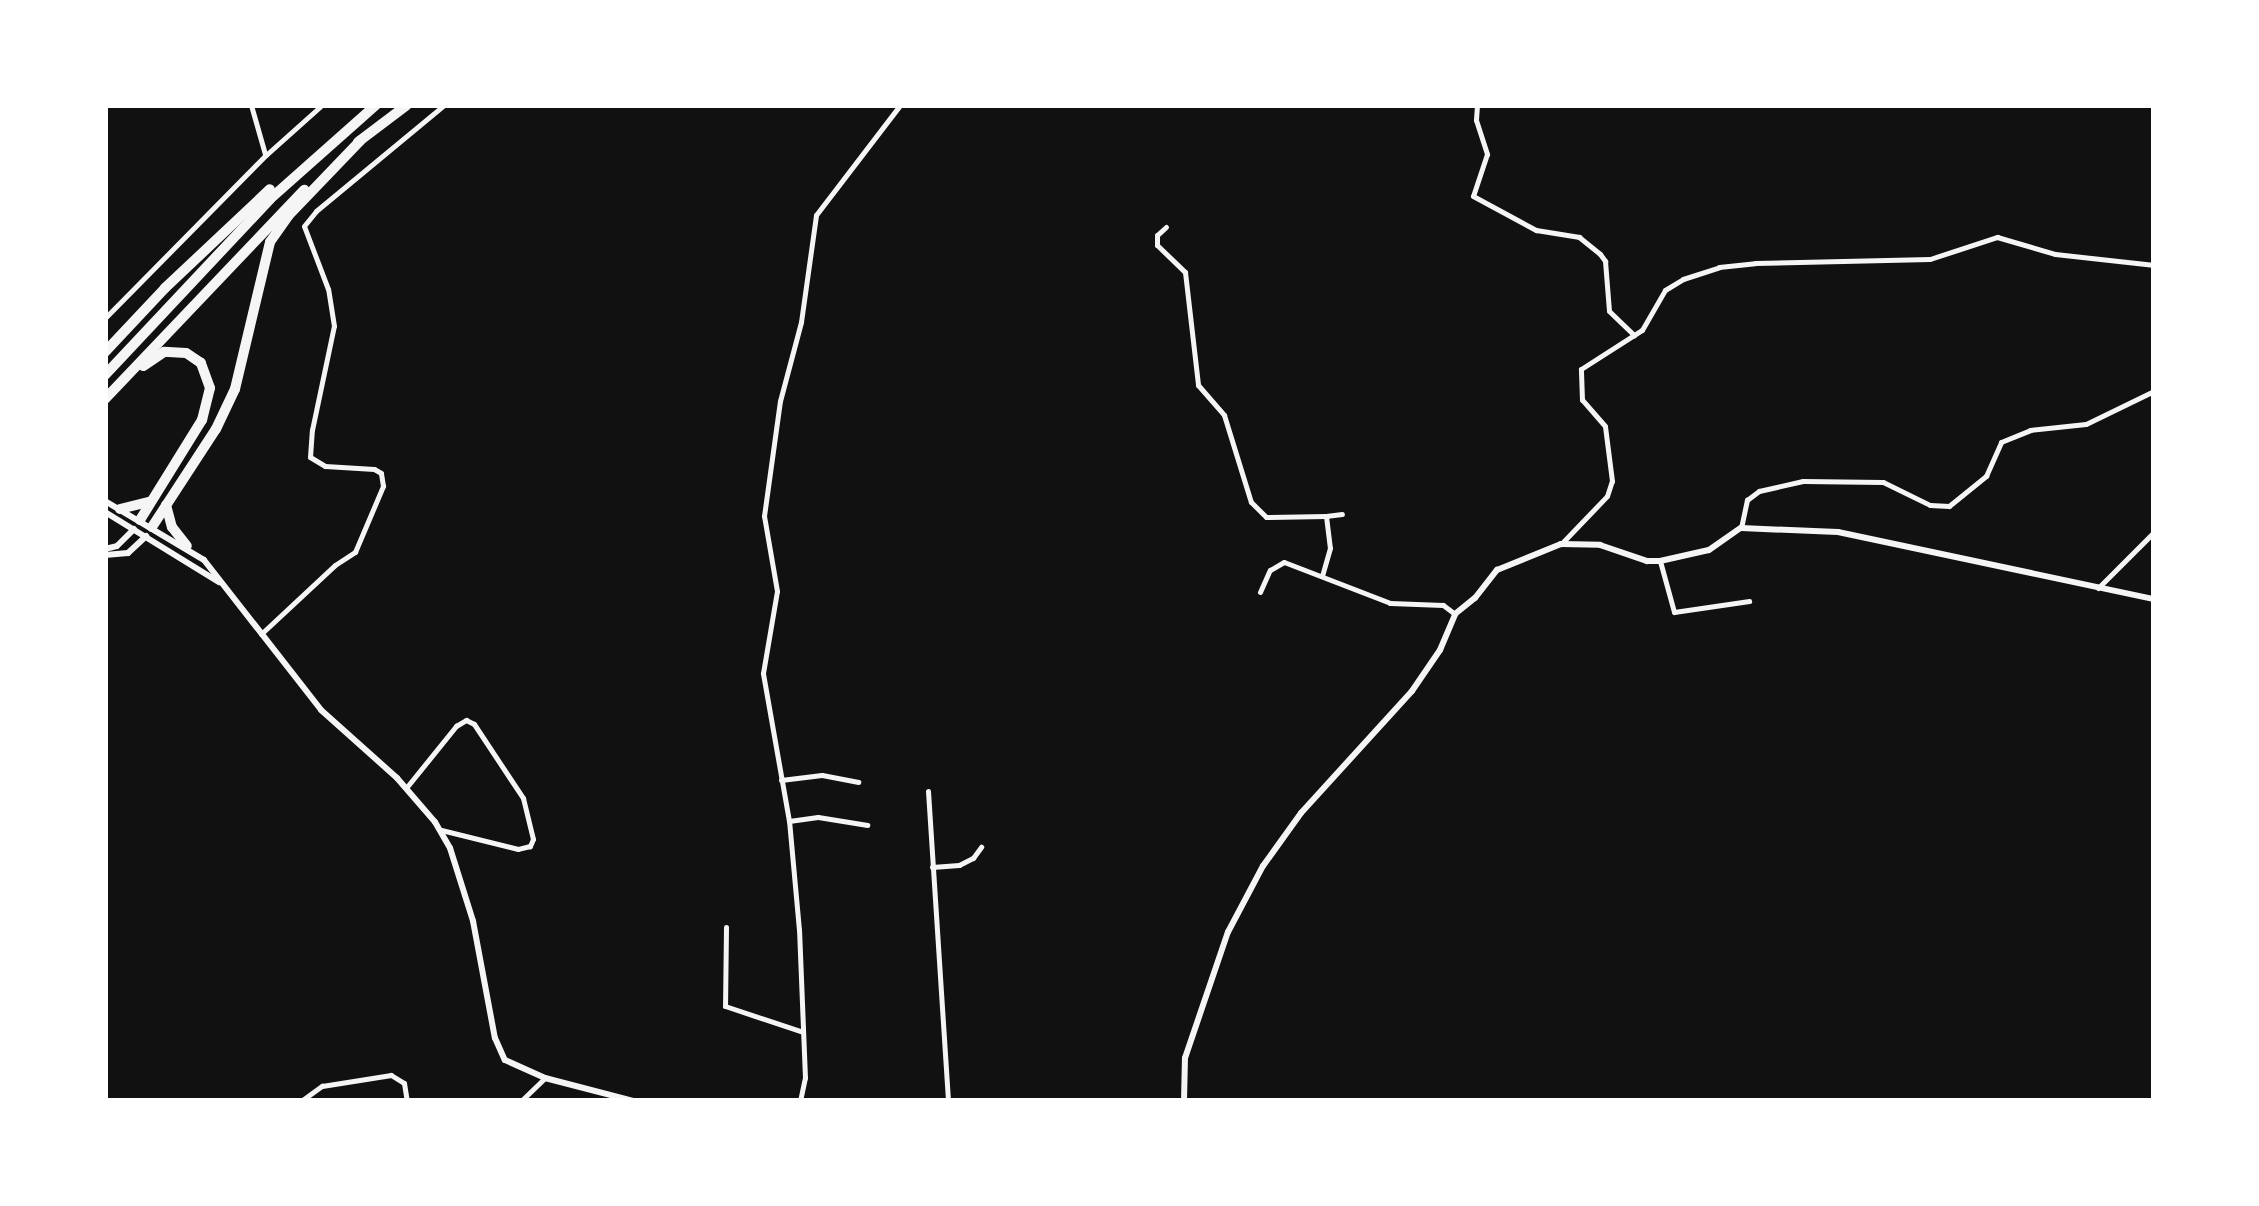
<!DOCTYPE html>
<html>
<head>
<meta charset="utf-8">
<style>
  body { margin:0 }
  #map { position:relative; width:2259px; height:1206px; overflow:hidden; background:#111; font-family:"Fira Sans Condensed",sans-serif }
  div>[style] { position:absolute }
  [style*='--x'] { left:calc(var(--x)*1px); top:calc(var(--y)*1px); width:calc(var(--w)*1px); rotate:calc(var(--a)*1deg) }
  .minor>* { height:5px; margin:-2.5px; padding:0 2.5px; transform-origin:2.5px; border-radius:2.5px; background:#f5f5f5 }
  .tertiary>* { height:6px; margin:-3px; padding:0 3px; transform-origin:3px; border-radius:3px; background:#f5f5f5 }
  .motorway>* { height:10px; margin:-5px; padding:0 5px; transform-origin:5px; border-radius:5px; background:#f5f5f5 }
  span { translate:-50% -50%; white-space:nowrap; text-align:center; line-height:1.15; -webkit-text-stroke:9px #fff; paint-order:stroke }
  .frame { position:absolute; inset:0; border:108px solid #fff; pointer-events:none }
</style>
</head>
<body>
<div id="map">
  <div class="minor">
    <div style="--x:251;--y:105;--w:51;--a:74.1"></div>
    <div style="--x:1477;--y:105;--w:15;--a:94"></div>
    <div style="--x:1476;--y:120;--w:36;--a:72"></div>
    <div style="--x:1487;--y:154;--w:44;--a:108.4"></div>
    <div style="--x:1473;--y:196;--w:72;--a:28.4"></div>
    <div style="--x:1536;--y:230;--w:44;--a:9.2"></div>
    <div style="--x:1579;--y:237;--w:27;--a:39"></div>
    <div style="--x:1600;--y:254;--w:9;--a:54"></div>
    <div style="--x:1605;--y:261;--w:50;--a:85.4"></div>
    <div style="--x:1609;--y:311;--w:35;--a:44"></div>
    <div style="--x:1166;--y:227;--w:12;--a:138"></div>
    <div style="--x:1157;--y:235;--w:10;--a:90"></div>
    <div style="--x:1157;--y:245;--w:39;--a:44"></div>
    <div style="--x:1185;--y:272;--w:114;--a:83.4"></div>
    <div style="--x:1198;--y:385;--w:40;--a:49"></div>
    <div style="--x:1224;--y:415;--w:91;--a:72.8"></div>
    <div style="--x:1251;--y:502;--w:21;--a:45"></div>
    <div style="--x:1266;--y:517;--w:60;--a:-1"></div>
    <div style="--x:1326;--y:516;--w:32;--a:83"></div>
    <div style="--x:1330;--y:548;--w:29;--a:106"></div>
    <div style="--x:105;--y:318;--w:229;--a:-45.4"></div>
    <div style="--x:266;--y:155;--w:75;--a:-41.8"></div>
    <div style="--x:1326;--y:516;--w:16;--a:-7"></div>
    <div style="--x:1741;--y:528;--w:29;--a:-78"></div>
    <div style="--x:1747;--y:500;--w:15;--a:-37"></div>
    <div style="--x:1759;--y:491;--w:45;--a:-12.8"></div>
    <div style="--x:1803;--y:481;--w:80;--a:0.7"></div>
    <div style="--x:1883;--y:482;--w:52;--a:26.1"></div>
    <div style="--x:1930;--y:505;--w:19;--a:3"></div>
    <div style="--x:1949;--y:506;--w:48;--a:-39"></div>
    <div style="--x:1986;--y:476;--w:37;--a:-66"></div>
    <div style="--x:2001;--y:442;--w:31;--a:-22"></div>
    <div style="--x:2030;--y:430;--w:56;--a:-6.1"></div>
    <div style="--x:2086;--y:424;--w:76;--a:-25.9"></div>
    <div style="--x:1561;--y:544;--w:66;--a:-46.2"></div>
    <div style="--x:1607;--y:496;--w:16;--a:-72"></div>
    <div style="--x:1612;--y:481;--w:55;--a:-97.3"></div>
    <div style="--x:1605;--y:426;--w:35;--a:-131"></div>
    <div style="--x:1582;--y:400;--w:31;--a:-92"></div>
    <div style="--x:1581;--y:369;--w:72;--a:-32.6"></div>
    <div style="--x:1642;--y:330;--w:46;--a:-60.1"></div>
    <div style="--x:1665;--y:290;--w:21;--a:-31"></div>
    <div style="--x:1683;--y:279;--w:38;--a:-18"></div>
    <div style="--x:1719;--y:267;--w:36;--a:-6"></div>
    <div style="--x:1755;--y:263;--w:175;--a:-1.3"></div>
    <div style="--x:1930;--y:259;--w:71;--a:-18.2"></div>
    <div style="--x:1997;--y:237;--w:60;--a:16.3"></div>
    <div style="--x:2055;--y:254;--w:100;--a:6.3"></div>
    <div style="--x:1660;--y:561;--w:53;--a:74.6"></div>
    <div style="--x:1674;--y:612;--w:76;--a:-8.3"></div>
    <div style="--x:2098;--y:588;--w:79;--a:-45"></div>
    <div style="--x:1260;--y:592;--w:24;--a:-66"></div>
    <div style="--x:1270;--y:570;--w:16;--a:-30"></div>
    <div style="--x:1284;--y:562;--w:114;--a:21.1"></div>
    <div style="--x:1390;--y:603;--w:53;--a:2.2"></div>
    <div style="--x:1443;--y:605;--w:15;--a:37"></div>
    <div style="--x:261;--y:634;--w:101;--a:-43"></div>
    <div style="--x:335;--y:565;--w:24;--a:-33"></div>
    <div style="--x:355;--y:552;--w:72;--a:-67"></div>
    <div style="--x:383;--y:486;--w:13;--a:-99"></div>
    <div style="--x:381;--y:473;--w:8;--a:-150"></div>
    <div style="--x:374;--y:469;--w:49;--a:-176.5"></div>
    <div style="--x:325;--y:466;--w:17;--a:-149"></div>
    <div style="--x:310;--y:457;--w:27;--a:-86"></div>
    <div style="--x:312;--y:430;--w:106;--a:-78.1"></div>
    <div style="--x:334;--y:326;--w:37;--a:-99"></div>
    <div style="--x:328;--y:289;--w:67;--a:-110.9"></div>
    <div style="--x:304;--y:226;--w:19;--a:-51"></div>
    <div style="--x:316;--y:211;--w:166;--a:-39.6"></div>
    <div style="--x:781;--y:780;--w:41;--a:-7"></div>
    <div style="--x:822;--y:775;--w:37;--a:11"></div>
    <div style="--x:406;--y:788;--w:80;--a:-51.1"></div>
    <div style="--x:456;--y:726;--w:12;--a:-31"></div>
    <div style="--x:466;--y:720;--w:9;--a:27"></div>
    <div style="--x:474;--y:724;--w:89;--a:56.5"></div>
    <div style="--x:523;--y:798;--w:42;--a:76.3"></div>
    <div style="--x:533;--y:839;--w:8;--a:113"></div>
    <div style="--x:530;--y:846;--w:12;--a:166"></div>
    <div style="--x:518;--y:849;--w:79;--a:-166.1"></div>
    <div style="--x:928;--y:791;--w:311;--a:86.3"></div>
    <div style="--x:789;--y:821;--w:29;--a:-8"></div>
    <div style="--x:818;--y:817;--w:50;--a:9.3"></div>
    <div style="--x:932;--y:867;--w:27;--a:-4"></div>
    <div style="--x:959;--y:865;--w:16;--a:-27"></div>
    <div style="--x:973;--y:858;--w:14;--a:-54"></div>
    <div style="--x:726;--y:927;--w:79;--a:90.7"></div>
    <div style="--x:725;--y:1006;--w:82;--a:18.4"></div>
    <div style="--x:301;--y:1101;--w:26;--a:-36"></div>
    <div style="--x:322;--y:1086;--w:70;--a:-9.1"></div>
    <div style="--x:391;--y:1075;--w:15;--a:32"></div>
    <div style="--x:404;--y:1083;--w:18;--a:81"></div>
    <div style="--x:521;--y:1101;--w:33;--a:-44"></div>
    <div style="--x:800;--y:1101;--w:24;--a:-78"></div>
    <div style="--x:805;--y:1078;--w:148;--a:-92.3"></div>
    <div style="--x:799;--y:930;--w:109;--a:-95.2"></div>
    <div style="--x:789;--y:821;--w:150;--a:-100"></div>
    <div style="--x:763;--y:673;--w:83;--a:-80.3"></div>
    <div style="--x:777;--y:591;--w:76;--a:-99.8"></div>
    <div style="--x:764;--y:516;--w:116;--a:-82.1"></div>
    <div style="--x:780;--y:401;--w:82;--a:-75.1"></div>
    <div style="--x:801;--y:322;--w:108;--a:-82"></div>
    <div style="--x:816;--y:215;--w:138;--a:-52.6"></div>
  </div>
  <div class="tertiary">
    <div style="--x:105;--y:501;--w:115;--a:30.8"></div>
    <div style="--x:204;--y:560;--w:190;--a:52"></div>
    <div style="--x:321;--y:710;--w:102;--a:41.8"></div>
    <div style="--x:397;--y:778;--w:58;--a:49.2"></div>
    <div style="--x:435;--y:822;--w:30;--a:60"></div>
    <div style="--x:450;--y:848;--w:77;--a:72.5"></div>
    <div style="--x:473;--y:921;--w:119;--a:79.4"></div>
    <div style="--x:495;--y:1038;--w:24;--a:66"></div>
    <div style="--x:505;--y:1060;--w:44;--a:24.2"></div>
    <div style="--x:545;--y:1078;--w:91;--a:14.6"></div>
    <div style="--x:105;--y:512;--w:134;--a:31.6"></div>
    <div style="--x:105;--y:549;--w:12;--a:-14"></div>
    <div style="--x:117;--y:546;--w:24;--a:-45"></div>
    <div style="--x:105;--y:555;--w:23;--a:-5"></div>
    <div style="--x:128;--y:553;--w:25;--a:-43"></div>
    <div style="--x:1184;--y:1101;--w:43;--a:-88.7"></div>
    <div style="--x:1185;--y:1058;--w:133;--a:-71.2"></div>
    <div style="--x:1228;--y:932;--w:75;--a:-62.1"></div>
    <div style="--x:1263;--y:866;--w:65;--a:-54.4"></div>
    <div style="--x:1301;--y:813;--w:165;--a:-47.7"></div>
    <div style="--x:1412;--y:691;--w:50;--a:-55.7"></div>
    <div style="--x:1440;--y:650;--w:39;--a:-67"></div>
    <div style="--x:1455;--y:614;--w:26;--a:-39"></div>
    <div style="--x:1475;--y:598;--w:36;--a:-52"></div>
    <div style="--x:1497;--y:570;--w:69;--a:-22.1"></div>
    <div style="--x:1561;--y:544;--w:39;--a:1"></div>
    <div style="--x:1600;--y:545;--w:50;--a:18.8"></div>
    <div style="--x:1647;--y:561;--w:13;--a:0"></div>
    <div style="--x:1660;--y:561;--w:50;--a:-12.7"></div>
    <div style="--x:1709;--y:550;--w:39;--a:-35"></div>
    <div style="--x:1741;--y:528;--w:97;--a:2.4"></div>
    <div style="--x:1838;--y:532;--w:323;--a:12"></div>
  </div>
  <div class="motorway">
    <div style="--x:358;--y:142;--w:61;--a:-37.1"></div>
    <div style="--x:105;--y:352;--w:88;--a:-46.8"></div>
    <div style="--x:165;--y:288;--w:144;--a:-43.3"></div>
    <div style="--x:105;--y:375;--w:241;--a:-46.8"></div>
    <div style="--x:270;--y:199;--w:142;--a:-41.6"></div>
    <div style="--x:105;--y:399;--w:289;--a:-46.4"></div>
    <div style="--x:166;--y:505;--w:23;--a:75"></div>
    <div style="--x:172;--y:527;--w:24;--a:52"></div>
    <div style="--x:120;--y:509;--w:30;--a:-14"></div>
    <div style="--x:140;--y:520;--w:118;--a:-58.2"></div>
    <div style="--x:202;--y:420;--w:33;--a:-76"></div>
    <div style="--x:210;--y:388;--w:27;--a:-110"></div>
    <div style="--x:201;--y:363;--w:18;--a:-146"></div>
    <div style="--x:186;--y:353;--w:22;--a:-177"></div>
    <div style="--x:164;--y:352;--w:25;--a:146"></div>
    <div style="--x:152;--y:527;--w:117;--a:-56.9"></div>
    <div style="--x:216;--y:429;--w:44;--a:-64.6"></div>
    <div style="--x:235;--y:389;--w:151;--a:-76.6"></div>
    <div style="--x:270;--y:242;--w:32;--a:-55"></div>
    <div style="--x:288;--y:216;--w:105;--a:-46.2"></div>
  </div>
  <div class="frame"></div>
</div>
</body>
</html>
